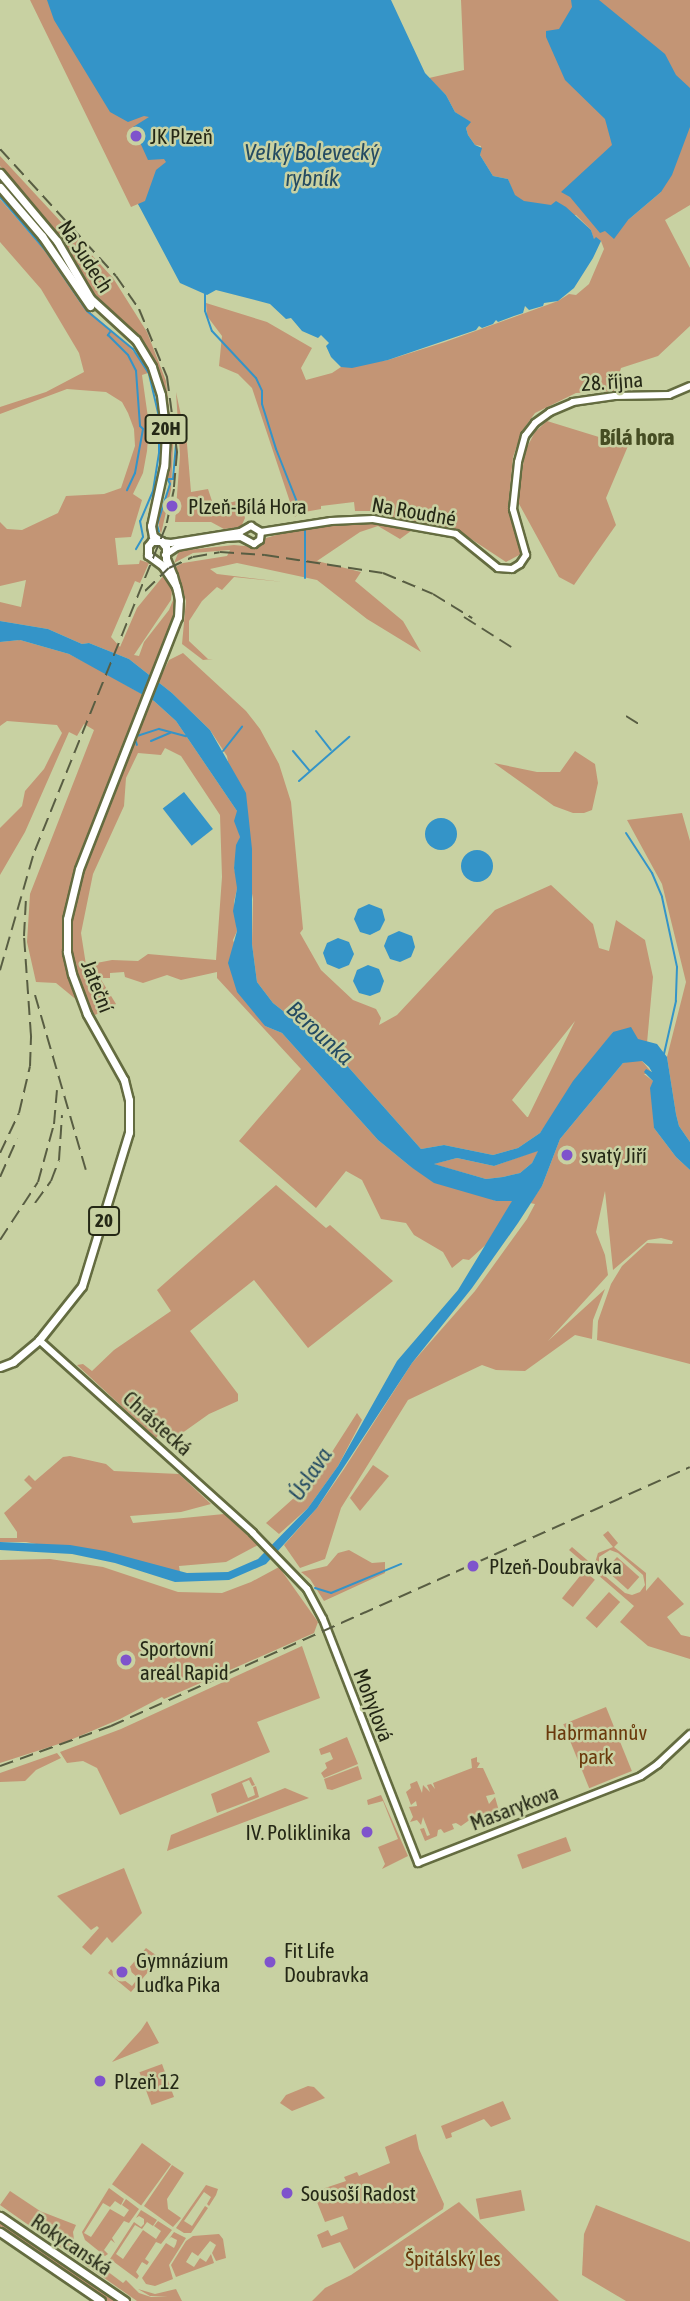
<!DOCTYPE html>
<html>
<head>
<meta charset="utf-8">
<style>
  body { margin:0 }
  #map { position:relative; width:690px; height:2301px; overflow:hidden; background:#c8d1a2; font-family:"Asap Condensed",sans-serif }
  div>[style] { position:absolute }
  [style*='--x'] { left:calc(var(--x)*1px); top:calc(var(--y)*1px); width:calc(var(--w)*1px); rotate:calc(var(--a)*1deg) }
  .green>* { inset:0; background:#c39575; transform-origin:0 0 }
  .water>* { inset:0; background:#3494c8; transform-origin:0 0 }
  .round { border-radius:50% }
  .stream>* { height:2px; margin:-1px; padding:0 1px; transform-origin:1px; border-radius:1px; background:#3494c8 }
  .roads { filter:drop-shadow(2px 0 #646c40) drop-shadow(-2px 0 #646c40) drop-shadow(0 2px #646c40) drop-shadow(0 -2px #646c40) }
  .secondary>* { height:6px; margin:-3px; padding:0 3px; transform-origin:3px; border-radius:3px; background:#fff }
  .primary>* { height:7px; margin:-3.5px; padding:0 3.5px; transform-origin:3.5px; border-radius:3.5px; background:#fff }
  .rail>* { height:2px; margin-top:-1px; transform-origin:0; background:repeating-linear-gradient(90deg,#585d42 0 14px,transparent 0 21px) }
  .dots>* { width:19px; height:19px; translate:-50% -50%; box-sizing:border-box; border:4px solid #c8d1a2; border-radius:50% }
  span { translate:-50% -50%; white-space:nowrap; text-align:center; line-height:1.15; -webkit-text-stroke:5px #c8d1a2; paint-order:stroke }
  .shield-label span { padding:2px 5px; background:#c8d1a2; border:2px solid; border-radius:5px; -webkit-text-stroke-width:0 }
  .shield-label { font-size:19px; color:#252816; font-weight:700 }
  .poi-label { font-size:21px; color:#252816 }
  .left { translate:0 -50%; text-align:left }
  .right { translate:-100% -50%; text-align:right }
  .street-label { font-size:21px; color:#252816 }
  .park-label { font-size:21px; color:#6a390c }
  .water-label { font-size:23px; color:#244b62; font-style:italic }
  .neighbourhood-label { font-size:23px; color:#464d23; font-weight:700 }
</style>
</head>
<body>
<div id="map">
  <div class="green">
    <div style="clip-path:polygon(30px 0,78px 0,137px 66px,195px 175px,147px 218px,138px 204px,131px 207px)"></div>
    <div style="clip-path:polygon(evenodd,461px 0,690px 0,690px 205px,665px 220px,690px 268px,690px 326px,658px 356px,621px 368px,614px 391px,576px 393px,535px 413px,522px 431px,513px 457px,508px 509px,521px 554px,506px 562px,462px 533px,385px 516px,377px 511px,355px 511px,354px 502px,321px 506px,321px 509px,299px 513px,295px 517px,252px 388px,238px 374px,219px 366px,222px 336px,207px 316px,206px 303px,267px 322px,312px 348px,301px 368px,306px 380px,332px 373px,341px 367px,388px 360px,445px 342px,558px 301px,569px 294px,576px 295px,589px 284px,604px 249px,601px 241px,594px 240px,591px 230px,576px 215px,523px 222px,508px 179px,493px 176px,480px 155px,481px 146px,475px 145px,468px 135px,466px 128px,470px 122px,455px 112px,446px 95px,429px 78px,464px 70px,461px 0,610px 96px,661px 192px,628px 220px,610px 96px)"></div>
    <div style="clip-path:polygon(0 156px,113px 278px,147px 332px,166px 381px,173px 445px,171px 490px,161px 534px,158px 522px,170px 485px,167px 477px,170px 435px,165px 394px,156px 364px,141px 341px,95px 302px,59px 237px,0 166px)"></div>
    <div style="clip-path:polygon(evenodd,0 199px,45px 251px,81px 304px,127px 344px,145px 365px,148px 373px,142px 375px,149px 425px,147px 451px,143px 473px,133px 494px,142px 500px,131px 537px,115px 538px,118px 565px,139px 564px,140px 560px,149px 563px,140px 583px,135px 581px,111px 637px,120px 647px,137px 608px,164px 575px,172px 590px,171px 600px,134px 655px,139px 656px,144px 642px,169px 610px,175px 595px,175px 616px,154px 670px,161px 676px,169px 660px,183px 653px,246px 711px,260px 729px,279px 764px,291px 802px,303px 929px,300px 933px,321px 970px,353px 1000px,376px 1009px,381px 1018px,379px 1025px,397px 1015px,495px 910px,551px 885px,593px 924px,599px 948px,609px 951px,616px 920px,645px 940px,653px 977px,647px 1043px,613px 1032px,540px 1133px,518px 1148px,493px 1155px,444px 1145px,421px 1149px,335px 1052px,273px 1003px,257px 982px,252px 944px,253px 899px,227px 756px,210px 730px,172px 693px,129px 659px,89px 643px,82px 644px,48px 629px,0 621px,0 602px,21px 607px,26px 580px,0 586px,0 522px,7px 529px,22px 530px,58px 513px,66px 496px,104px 494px,121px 488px,135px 446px,134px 429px,128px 413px,122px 402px,106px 392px,67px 389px,0 414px,0 407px,46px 392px,84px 372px,79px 353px,41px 289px,0 242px,0 199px,575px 1021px,528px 1117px,527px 1117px,512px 1100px,575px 1021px)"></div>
    <div style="clip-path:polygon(176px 392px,187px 444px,191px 492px,208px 489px,214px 507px,240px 500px,245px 518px,241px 527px,224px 529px,211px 522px,175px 522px,180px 455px)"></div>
    <div style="clip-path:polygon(547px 421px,628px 446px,606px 498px,616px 525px,574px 585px,559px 577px,518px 502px,525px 451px,535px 432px)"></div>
    <div style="clip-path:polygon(359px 521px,415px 528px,400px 539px,378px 526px,360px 532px,317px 561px,361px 572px,355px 581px,403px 621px,421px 652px,367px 619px,317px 580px,237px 563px,210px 569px,217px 574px,283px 582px,234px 577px,222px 590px,217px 587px,202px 601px,189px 621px,189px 641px,208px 659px,213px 659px,203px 660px,182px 644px,186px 601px,175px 567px,183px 563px,227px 556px,230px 550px,193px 553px,174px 563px,179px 551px,234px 545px,255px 547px,266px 538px,300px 528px)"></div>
    <div style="clip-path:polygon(evenodd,20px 640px,69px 654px,98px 669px,154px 701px,176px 721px,237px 811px,240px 837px,234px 868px,238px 884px,234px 902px,237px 931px,233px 940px,265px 1026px,282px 1033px,378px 1140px,411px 1167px,496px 1201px,513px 1200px,491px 1240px,469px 1260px,463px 1259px,452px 1268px,443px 1252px,414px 1235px,406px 1223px,381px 1219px,362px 1180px,346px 1171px,316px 1208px,239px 1141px,301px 1069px,217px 978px,217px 972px,181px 980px,167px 975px,143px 983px,125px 977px,124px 972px,110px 973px,110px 978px,100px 978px,116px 1004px,95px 1015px,56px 983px,36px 982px,27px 942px,30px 894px,94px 730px,84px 724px,77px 736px,69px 732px,25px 832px,0 875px,0 828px,22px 806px,25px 791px,44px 769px,62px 733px,57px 725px,7px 721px,0 726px,0 642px,20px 640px,165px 748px,181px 756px,220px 815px,222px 877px,216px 960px,148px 954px,138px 961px,112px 960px,86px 965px,81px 933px,93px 874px,124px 806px,126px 778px,138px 753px,161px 755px,165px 748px)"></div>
    <div style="clip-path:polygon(575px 751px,595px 764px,598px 783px,592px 810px,584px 813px,573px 813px,554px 806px,494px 763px,537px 772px,560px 772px)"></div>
    <div style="clip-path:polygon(682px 813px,690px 841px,690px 1142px,679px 1126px,676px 1114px,667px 1057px,686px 982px,662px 884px,627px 820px)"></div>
    <div style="clip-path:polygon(632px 1060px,642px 1061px,653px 1074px,644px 1074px,653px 1081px,654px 1128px,676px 1157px,690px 1170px,690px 1364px,597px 1340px,598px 1321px,611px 1284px,622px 1266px,647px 1243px,672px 1244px,673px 1241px,661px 1238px,648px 1240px,613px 1270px,605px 1191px,596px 1232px,605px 1255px,608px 1275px,548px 1341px,605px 1289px,593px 1320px,592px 1339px,575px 1335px,525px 1371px,496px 1370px,482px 1365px,408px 1400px,341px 1508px,325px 1559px,300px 1568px,284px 1545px,317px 1508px,344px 1469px,412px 1363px,475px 1291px,527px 1219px,535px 1204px,530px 1203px,542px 1186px,560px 1139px,623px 1063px)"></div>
    <div style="clip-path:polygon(539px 1150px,532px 1163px,520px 1173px,503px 1177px,486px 1179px,433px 1164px,457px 1158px,494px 1166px)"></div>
    <div style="clip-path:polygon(276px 1185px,326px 1228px,330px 1225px,393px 1281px,308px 1348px,254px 1280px,190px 1331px,238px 1394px,238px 1401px,209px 1414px,178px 1436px,159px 1430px,136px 1411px,160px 1433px,156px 1438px,77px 1365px,83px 1364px,92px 1371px,114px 1350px,171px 1311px,157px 1290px)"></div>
    <div style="clip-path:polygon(357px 1413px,362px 1420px,338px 1466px,308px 1508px,279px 1534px,266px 1523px,314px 1480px)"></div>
    <div style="clip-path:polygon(70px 1456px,106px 1464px,114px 1471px,179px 1474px,211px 1504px,181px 1512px,130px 1516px,133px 1523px,224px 1514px,258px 1545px,226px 1562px,179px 1566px,180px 1572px,26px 1542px,0 1542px,0 1538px,17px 1538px,17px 1532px,4px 1513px,32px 1488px,24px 1480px,29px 1475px,35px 1481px,63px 1457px)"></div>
    <div style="clip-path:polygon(373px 1465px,389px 1476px,360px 1511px,350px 1498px)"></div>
    <div style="clip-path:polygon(evenodd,608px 1531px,618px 1543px,614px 1547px,646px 1573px,646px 1591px,658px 1577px,684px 1604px,667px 1617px,681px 1635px,690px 1637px,690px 1659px,648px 1646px,620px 1622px,634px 1606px,569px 1550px,572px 1547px,594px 1566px,598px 1553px,613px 1547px,603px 1535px,608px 1531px,610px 1550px,618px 1553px,643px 1575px,645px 1585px,640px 1592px,632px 1595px,625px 1593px,599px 1571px,599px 1557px,610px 1550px)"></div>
    <div style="clip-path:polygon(349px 1550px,372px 1563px,385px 1562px,385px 1573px,324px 1601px,310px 1579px,301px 1572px,327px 1566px,338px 1553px)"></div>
    <div style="left:617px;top:1557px;width:30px;height:17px;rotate:42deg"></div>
    <div style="clip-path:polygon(50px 1559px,103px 1567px,178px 1592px,222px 1593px,251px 1582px,279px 1567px,318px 1622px,314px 1633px,164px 1699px,162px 1697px,120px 1719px,68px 1741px,0 1763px,0 1560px)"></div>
    <div style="left:584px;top:1571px;width:14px;height:35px;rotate:39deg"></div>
    <div style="left:609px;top:1592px;width:15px;height:35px;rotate:42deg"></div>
    <div style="clip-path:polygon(302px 1646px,320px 1698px,257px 1722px,270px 1752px,120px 1815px,97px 1768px,83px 1761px,67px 1763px,60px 1752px,121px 1729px)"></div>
    <div style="left:606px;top:1707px;width:69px;height:46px;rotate:68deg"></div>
    <div style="clip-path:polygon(347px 1737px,358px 1764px,324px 1778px,321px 1773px,327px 1768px,325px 1763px,333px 1759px,330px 1752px,321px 1755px,319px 1749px)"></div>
    <div style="clip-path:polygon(57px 1753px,61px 1758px,36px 1770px,25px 1781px,0 1782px,0 1773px)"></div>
    <div style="clip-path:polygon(477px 1757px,477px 1762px,480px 1763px,477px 1768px,483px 1768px,495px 1794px,486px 1796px,489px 1804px,495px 1797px,499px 1811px,503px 1810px,504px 1813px,492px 1820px,486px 1812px,488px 1822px,485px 1823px,483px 1818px,471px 1819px,461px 1826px,456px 1823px,452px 1824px,454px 1829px,444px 1833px,441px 1829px,438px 1830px,437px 1836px,425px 1841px,420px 1829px,424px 1828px,427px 1836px,430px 1835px,423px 1817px,421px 1825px,417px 1820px,410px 1822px,413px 1817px,409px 1807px,417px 1806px,416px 1801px,411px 1805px,406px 1792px,411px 1788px,410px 1784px,417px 1781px,422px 1793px,423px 1785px,430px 1792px,427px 1785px,431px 1784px,435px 1789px,433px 1783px,472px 1768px,471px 1759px)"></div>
    <div style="clip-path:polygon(358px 1766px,362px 1779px,332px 1790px,327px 1789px,324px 1779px)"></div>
    <div style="clip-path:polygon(251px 1777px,255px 1785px,252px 1786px,249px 1780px,242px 1783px,248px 1798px,255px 1795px,253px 1787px,256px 1786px,259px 1797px,217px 1813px,211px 1794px)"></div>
    <div style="clip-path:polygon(285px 1788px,309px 1798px,167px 1851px,171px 1835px)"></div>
    <div style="clip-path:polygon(381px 1795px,408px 1856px,382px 1869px,385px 1864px,378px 1847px,398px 1839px,383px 1801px,368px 1805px,367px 1800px)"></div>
    <div style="left:566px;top:1837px;width:15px;height:52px;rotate:70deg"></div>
    <div style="clip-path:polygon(124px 1868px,142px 1913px,112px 1943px,107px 1937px,91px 1955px,82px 1947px,99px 1928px,97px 1926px,91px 1930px,57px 1896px)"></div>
    <div style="clip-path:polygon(146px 1948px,160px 1958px,131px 1992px,108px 1973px,111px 1969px,118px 1978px,120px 1977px,132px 1986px,138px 1978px,128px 1969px)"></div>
    <div style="clip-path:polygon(147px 2021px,159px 2043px,112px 2062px,141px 2030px)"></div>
    <div style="left:162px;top:2064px;width:35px;height:24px;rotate:70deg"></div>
    <div style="clip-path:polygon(308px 2086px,314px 2087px,325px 2098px,292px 2111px,280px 2103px,286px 2095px)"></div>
    <div style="clip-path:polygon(503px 2101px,511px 2119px,491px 2127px,484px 2119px,451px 2133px,452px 2137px,446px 2139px,441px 2126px)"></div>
    <div style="clip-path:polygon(416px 2134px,419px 2149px,444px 2204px,443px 2209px,354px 2269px,340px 2242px,322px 2248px,317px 2235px,328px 2230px,331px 2236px,348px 2229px,343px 2216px,325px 2222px,313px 2192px,346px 2181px,344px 2177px,357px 2172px,359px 2176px,390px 2163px,385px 2147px)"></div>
    <div style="left:142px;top:2143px;width:36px;height:51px;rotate:36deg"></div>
    <div style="clip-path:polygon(172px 2165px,184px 2173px,167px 2199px,168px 2209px,181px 2218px,173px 2227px,144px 2206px)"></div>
    <div style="clip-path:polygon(206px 2185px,218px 2189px,216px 2195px,209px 2206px,207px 2204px,211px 2197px,204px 2192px,184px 2221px,192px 2226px,205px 2206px,208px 2208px,191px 2233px,184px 2233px,176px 2228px)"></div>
    <div style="clip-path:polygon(109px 2188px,124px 2199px,121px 2205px,115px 2201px,110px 2207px,103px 2203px,84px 2233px,91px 2237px,110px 2209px,124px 2217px,129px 2210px,122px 2205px,126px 2199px,139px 2209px,129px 2223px,124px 2221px,112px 2238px,115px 2243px,111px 2240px,104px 2250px,108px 2254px,105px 2256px,85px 2240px,82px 2232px)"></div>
    <div style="left:521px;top:2190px;width:21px;height:46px;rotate:79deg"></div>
    <div style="clip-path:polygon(10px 2191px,40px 2211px,76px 2225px,73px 2232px,75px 2247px,123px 2283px,126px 2280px,139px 2293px,151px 2297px,168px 2296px,150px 2296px,138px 2289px,155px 2294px,176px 2289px,182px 2301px,137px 2301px,0 2205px)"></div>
    <div style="clip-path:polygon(459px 2202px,559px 2301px,312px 2301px,325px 2288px,351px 2275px)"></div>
    <div style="clip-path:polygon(596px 2205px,690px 2242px,690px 2301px,626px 2301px,582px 2275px,584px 2234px)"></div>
    <div style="clip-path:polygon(141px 2210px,157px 2220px,153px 2226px,147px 2222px,142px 2229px,135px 2225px,116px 2254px,123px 2259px,143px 2230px,156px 2239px,161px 2231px,154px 2226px,158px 2221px,172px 2230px,161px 2244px,156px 2242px,145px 2259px,149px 2262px,147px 2265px,142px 2262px,136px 2272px,139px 2276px,137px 2279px,110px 2259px,134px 2222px,141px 2227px,144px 2224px,144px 2219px,139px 2216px,136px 2218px)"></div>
    <div style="left:0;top:2220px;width:145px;height:9px;rotate:34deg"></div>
    <div style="clip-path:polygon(174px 2232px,186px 2238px,169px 2265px,173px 2279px,155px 2286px,146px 2284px,142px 2278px,166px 2243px,174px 2248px,176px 2244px,177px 2240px,171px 2237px,169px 2239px)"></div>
    <div style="clip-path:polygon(219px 2234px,223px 2239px,226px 2258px,216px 2261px,212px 2253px,216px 2245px,210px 2241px,198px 2256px,192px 2252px,186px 2262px,194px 2267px,200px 2258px,206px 2262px,211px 2254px,214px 2263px,176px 2277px,171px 2265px,186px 2241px,193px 2236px)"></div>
  </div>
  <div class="water">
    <div style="clip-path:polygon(47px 0,391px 0,425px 73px,446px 95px,455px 112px,471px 122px,466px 128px,468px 135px,475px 145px,482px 148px,480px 155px,493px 176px,508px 179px,515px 195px,524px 201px,551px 205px,556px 201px,566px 207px,591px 230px,594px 239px,596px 237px,601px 241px,593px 258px,574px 288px,558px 301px,544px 303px,543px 306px,529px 310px,525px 306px,523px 313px,514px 316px,498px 322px,496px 320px,493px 324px,482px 328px,479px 326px,476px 330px,388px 360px,352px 368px,341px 367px,331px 357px,326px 346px,329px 343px,321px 335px,318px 338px,302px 331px,291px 318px,286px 319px,270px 304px,216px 290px,207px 295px,180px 283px,138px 204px,145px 201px,156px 170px,166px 162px,164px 159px,148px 160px,133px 127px,149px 117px,144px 116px,128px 122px,110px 112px,54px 20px)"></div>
    <div style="clip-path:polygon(571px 0,599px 0,665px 54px,676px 75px,690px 88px,690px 127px,672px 175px,661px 192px,628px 220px,614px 239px,605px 231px,600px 233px,570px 197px,561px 192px,612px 145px,605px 119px,565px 80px,546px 37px,546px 31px,559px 29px,572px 7px)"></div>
    <div style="clip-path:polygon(evenodd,0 621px,48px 629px,82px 644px,89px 643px,129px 659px,172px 693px,210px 730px,246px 793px,252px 849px,252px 944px,257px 982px,273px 1003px,335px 1052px,421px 1149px,444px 1145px,493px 1155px,518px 1148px,540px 1133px,573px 1081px,613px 1032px,631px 1027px,638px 1039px,657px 1044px,667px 1057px,676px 1114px,679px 1126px,690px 1142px,690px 1170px,676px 1157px,654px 1128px,650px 1088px,653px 1081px,644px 1072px,646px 1069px,652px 1072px,649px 1067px,642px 1061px,623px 1063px,560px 1139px,542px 1186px,518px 1223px,472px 1288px,412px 1363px,317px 1508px,266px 1564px,229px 1580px,175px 1582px,115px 1563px,72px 1554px,0 1550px,0 1542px,70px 1545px,105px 1551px,187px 1573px,228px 1572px,258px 1559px,308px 1508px,338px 1466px,397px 1361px,458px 1290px,512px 1201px,496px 1201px,434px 1183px,411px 1167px,378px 1140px,282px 1033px,265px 1026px,237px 992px,228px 963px,237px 931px,233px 911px,237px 888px,234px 868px,236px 845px,240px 837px,234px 821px,237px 811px,176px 721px,154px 701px,69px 654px,20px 640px,0 642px,0 621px,538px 1151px,532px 1163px,520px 1173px,503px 1177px,486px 1179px,434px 1164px,457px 1158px,494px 1166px,538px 1151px)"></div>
    <div style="left:184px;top:792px;width:47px;height:27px;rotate:52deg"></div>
    <div class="round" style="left:425px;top:818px;width:32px;height:32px"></div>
    <div class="round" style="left:461px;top:850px;width:32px;height:32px"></div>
    <div style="clip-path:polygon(369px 904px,382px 909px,385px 920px,380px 930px,370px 935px,360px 932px,354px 919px,358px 909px)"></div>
    <div style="clip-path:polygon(399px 931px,412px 936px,415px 947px,411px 957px,400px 962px,390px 959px,384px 946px,388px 936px)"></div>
    <div style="clip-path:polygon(338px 938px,349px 942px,354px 954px,349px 965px,339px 969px,327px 964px,323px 953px,327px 943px)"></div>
    <div style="clip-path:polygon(368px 965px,379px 969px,384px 981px,380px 992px,370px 996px,359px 993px,353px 981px,357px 970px)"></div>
  </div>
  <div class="stream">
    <div style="--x:0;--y:197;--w:71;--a:49.6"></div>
    <div style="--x:46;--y:251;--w:73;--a:55.7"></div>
    <div style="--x:87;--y:311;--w:60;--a:39.6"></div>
    <div style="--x:133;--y:349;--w:30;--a:57"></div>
    <div style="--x:149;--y:374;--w:44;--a:76.9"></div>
    <div style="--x:159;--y:417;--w:36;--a:90"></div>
    <div style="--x:159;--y:453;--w:38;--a:99"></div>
    <div style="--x:153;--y:491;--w:33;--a:113"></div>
    <div style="--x:140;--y:521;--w:16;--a:79"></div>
    <div style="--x:143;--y:537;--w:14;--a:120"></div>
    <div style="--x:78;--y:266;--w:9;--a:72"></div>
    <div style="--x:205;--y:294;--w:17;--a:90"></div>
    <div style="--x:205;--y:311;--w:21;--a:71"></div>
    <div style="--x:212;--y:331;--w:64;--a:46.9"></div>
    <div style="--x:256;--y:378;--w:14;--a:65"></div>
    <div style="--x:262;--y:391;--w:13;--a:90"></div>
    <div style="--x:262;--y:404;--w:47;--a:72.7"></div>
    <div style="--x:276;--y:449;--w:68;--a:68.4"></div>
    <div style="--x:110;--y:332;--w:4;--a:124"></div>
    <div style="--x:108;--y:335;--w:28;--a:45"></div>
    <div style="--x:128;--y:355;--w:18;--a:63"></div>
    <div style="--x:136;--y:371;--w:55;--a:85.8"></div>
    <div style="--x:140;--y:426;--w:4;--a:45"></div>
    <div style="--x:143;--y:429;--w:45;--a:100.3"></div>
    <div style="--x:135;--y:473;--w:19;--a:115"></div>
    <div style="--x:138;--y:338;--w:27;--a:54"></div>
    <div style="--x:154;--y:360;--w:53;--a:74.6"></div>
    <div style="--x:168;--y:411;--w:30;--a:86"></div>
    <div style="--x:170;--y:441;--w:35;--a:97"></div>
    <div style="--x:166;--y:476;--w:9;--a:63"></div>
    <div style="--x:170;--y:484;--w:43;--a:107.6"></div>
    <div style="--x:157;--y:525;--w:7;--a:74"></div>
    <div style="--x:169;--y:479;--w:4;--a:0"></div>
    <div style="--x:173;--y:479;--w:33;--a:-85"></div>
    <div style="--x:305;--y:529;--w:49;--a:90"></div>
    <div style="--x:316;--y:731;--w:24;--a:52"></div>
    <div style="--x:137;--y:736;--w:23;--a:-18"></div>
    <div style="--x:159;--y:729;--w:28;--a:15"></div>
    <div style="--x:151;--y:741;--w:21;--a:-23"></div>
    <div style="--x:136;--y:742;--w:3;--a:72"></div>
    <div style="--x:223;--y:751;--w:31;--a:-52"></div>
    <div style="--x:293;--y:751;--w:26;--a:50"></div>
    <div style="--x:299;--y:781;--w:67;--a:-41.3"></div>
    <div style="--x:626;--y:833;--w:48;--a:57"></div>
    <div style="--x:652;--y:873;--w:26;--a:67"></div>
    <div style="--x:662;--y:897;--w:72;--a:77.9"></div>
    <div style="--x:677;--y:967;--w:34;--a:92"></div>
    <div style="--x:676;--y:1001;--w:54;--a:102.8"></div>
    <div style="--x:315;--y:1588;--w:17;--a:17"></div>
    <div style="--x:331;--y:1593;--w:76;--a:-22.5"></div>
  </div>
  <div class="roads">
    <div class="secondary">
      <div style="--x:162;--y:542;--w:9;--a:6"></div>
      <div style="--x:171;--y:543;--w:70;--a:-9.1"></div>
      <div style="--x:240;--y:532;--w:13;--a:-29"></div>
      <div style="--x:251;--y:526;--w:12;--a:31"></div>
      <div style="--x:261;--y:532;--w:71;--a:-8.9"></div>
      <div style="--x:331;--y:521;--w:42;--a:-2.7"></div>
      <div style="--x:373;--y:519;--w:84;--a:10.2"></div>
      <div style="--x:456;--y:534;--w:54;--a:39"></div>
      <div style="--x:498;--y:568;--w:14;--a:4"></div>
      <div style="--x:512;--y:569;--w:9;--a:-32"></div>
      <div style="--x:520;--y:564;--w:11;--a:-56"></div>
      <div style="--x:526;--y:555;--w:48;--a:-105.8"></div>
      <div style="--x:513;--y:509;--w:47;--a:-83.9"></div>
      <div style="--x:518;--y:462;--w:27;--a:-75"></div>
      <div style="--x:525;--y:436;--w:16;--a:-52"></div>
      <div style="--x:535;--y:423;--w:19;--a:-36"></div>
      <div style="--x:550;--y:412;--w:25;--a:-23"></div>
      <div style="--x:573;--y:402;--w:42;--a:-8.1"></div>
      <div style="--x:615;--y:396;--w:54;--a:-1.1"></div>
      <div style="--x:669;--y:395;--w:23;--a:-23"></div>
      <div style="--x:165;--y:555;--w:14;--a:-34"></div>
      <div style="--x:177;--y:547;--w:49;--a:-10.6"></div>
      <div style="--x:225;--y:538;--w:16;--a:-4"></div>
      <div style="--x:241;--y:537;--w:15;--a:28"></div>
      <div style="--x:254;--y:544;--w:7;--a:-34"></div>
      <div style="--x:260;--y:540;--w:8;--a:-83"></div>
      <div style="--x:39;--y:1340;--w:288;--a:42"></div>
      <div style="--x:253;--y:1533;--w:78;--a:46"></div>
      <div style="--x:307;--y:1589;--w:34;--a:62"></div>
      <div style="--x:323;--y:1619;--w:262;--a:68.7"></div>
      <div style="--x:418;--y:1863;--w:239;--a:-21.3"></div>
      <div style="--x:641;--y:1776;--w:21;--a:-35"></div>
      <div style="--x:658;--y:1764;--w:44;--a:-43.2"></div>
    </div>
    <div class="primary">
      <div style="--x:0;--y:173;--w:89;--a:50"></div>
      <div style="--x:57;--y:241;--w:66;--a:59.9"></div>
      <div style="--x:90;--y:298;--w:62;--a:42.4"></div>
      <div style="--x:136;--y:340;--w:31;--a:59"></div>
      <div style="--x:152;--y:367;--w:29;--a:72"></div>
      <div style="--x:161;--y:395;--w:38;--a:83"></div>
      <div style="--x:166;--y:433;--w:33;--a:93"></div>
      <div style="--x:164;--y:466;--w:61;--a:102.2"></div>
      <div style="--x:151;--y:526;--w:10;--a:79"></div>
      <div style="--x:153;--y:536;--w:7;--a:34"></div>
      <div style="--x:0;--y:187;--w:65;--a:49.4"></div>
      <div style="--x:42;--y:236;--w:85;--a:55.6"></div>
      <div style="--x:0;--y:1367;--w:14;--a:-21"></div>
      <div style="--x:13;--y:1362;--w:34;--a:-40"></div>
      <div style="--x:39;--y:1340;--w:69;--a:-51.5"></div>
      <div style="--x:82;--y:1286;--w:161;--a:-73"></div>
      <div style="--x:129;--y:1132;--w:32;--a:-90"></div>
      <div style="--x:129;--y:1100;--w:21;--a:-104"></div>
      <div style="--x:124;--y:1080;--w:76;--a:-119.3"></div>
      <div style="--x:87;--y:1014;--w:43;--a:-110.6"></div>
      <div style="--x:72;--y:974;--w:23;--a:-103"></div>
      <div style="--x:67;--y:952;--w:33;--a:-90"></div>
      <div style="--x:67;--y:919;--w:51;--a:-76.5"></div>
      <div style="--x:79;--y:869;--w:271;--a:-68.6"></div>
      <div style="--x:178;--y:617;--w:17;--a:-87"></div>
      <div style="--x:179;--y:600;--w:10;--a:-101"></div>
      <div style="--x:177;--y:590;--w:15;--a:-106"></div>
      <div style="--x:173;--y:576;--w:18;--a:-112"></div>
      <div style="--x:166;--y:559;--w:12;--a:-90"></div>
      <div style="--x:166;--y:547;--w:8;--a:-130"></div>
      <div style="--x:161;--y:541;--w:9;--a:180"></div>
      <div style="--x:152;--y:541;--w:6;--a:129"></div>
      <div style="--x:148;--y:546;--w:9;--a:90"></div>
      <div style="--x:148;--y:555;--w:19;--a:36"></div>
      <div style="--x:163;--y:566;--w:24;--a:57"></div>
      <div style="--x:0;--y:2216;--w:151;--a:34.2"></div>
      <div style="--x:0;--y:2232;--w:122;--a:34.3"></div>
    </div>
  </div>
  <div class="rail">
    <div style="--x:0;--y:149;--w:172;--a:47.6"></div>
    <div style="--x:116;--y:276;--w:40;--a:55.1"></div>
    <div style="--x:139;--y:309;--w:74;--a:67.6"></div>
    <div style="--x:167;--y:377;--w:76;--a:82.4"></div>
    <div style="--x:177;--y:452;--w:37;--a:95"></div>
    <div style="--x:174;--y:489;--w:38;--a:102"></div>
    <div style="--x:166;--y:526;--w:356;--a:112"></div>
    <div style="--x:33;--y:856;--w:119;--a:106.1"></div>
    <div style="--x:145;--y:591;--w:33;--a:-44"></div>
    <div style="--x:169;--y:568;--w:26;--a:-25"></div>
    <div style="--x:193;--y:557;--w:27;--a:-10"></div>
    <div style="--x:220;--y:552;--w:45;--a:3.8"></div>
    <div style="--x:265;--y:555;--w:119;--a:8.7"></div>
    <div style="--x:383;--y:573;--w:54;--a:22.8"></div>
    <div style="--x:433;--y:594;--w:46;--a:31.6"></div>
    <div style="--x:464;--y:617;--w:62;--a:32.4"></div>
    <div style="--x:626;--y:716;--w:19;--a:32"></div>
    <div style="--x:35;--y:995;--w:182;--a:73.8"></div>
    <div style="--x:0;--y:1153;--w:44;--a:-64.6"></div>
    <div style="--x:19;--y:1113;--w:48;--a:-76.8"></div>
    <div style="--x:30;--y:1066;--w:30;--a:-88"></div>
    <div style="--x:31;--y:1036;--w:100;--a:-94"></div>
    <div style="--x:24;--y:936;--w:36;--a:-87"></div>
    <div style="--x:0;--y:1177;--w:42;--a:-65.9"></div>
    <div style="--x:35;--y:1203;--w:27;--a:-54"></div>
    <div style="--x:51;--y:1181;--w:22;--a:-69"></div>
    <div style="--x:59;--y:1160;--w:45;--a:-86.2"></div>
    <div style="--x:0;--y:1240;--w:69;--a:-56.8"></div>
    <div style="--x:38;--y:1182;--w:60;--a:-74.6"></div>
    <div style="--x:54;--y:1124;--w:34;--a:-85"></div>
    <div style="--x:0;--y:1766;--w:118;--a:-19.8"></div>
    <div style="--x:111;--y:1726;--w:634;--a:-24.1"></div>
  </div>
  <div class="dots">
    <div style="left:136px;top:136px;background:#7f53cc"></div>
    <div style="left:172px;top:506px;background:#7f53cc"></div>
    <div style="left:567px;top:1155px;background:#7f53cc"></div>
    <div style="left:473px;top:1566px;background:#7f53cc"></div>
    <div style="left:126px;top:1660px;background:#7f53cc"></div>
    <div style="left:367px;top:1832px;background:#7f53cc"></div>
    <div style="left:270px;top:1962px;background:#7f53cc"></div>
    <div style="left:122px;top:1972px;background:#7f53cc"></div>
    <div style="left:100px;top:2081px;background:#7f53cc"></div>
    <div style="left:287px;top:2193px;background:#7f53cc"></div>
  </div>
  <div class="shield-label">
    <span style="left:166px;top:429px">20H</span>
    <span style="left:104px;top:1221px">20</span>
  </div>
  <div class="poi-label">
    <span class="left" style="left:150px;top:136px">JK Plzeň</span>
    <span class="left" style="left:188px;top:506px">Plzeň-Bílá Hora</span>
    <span class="left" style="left:581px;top:1155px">svatý Jiří</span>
    <span class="left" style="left:489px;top:1566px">Plzeň-Doubravka</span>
    <span class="left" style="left:140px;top:1660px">Sportovní<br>areál Rapid</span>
    <span class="right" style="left:351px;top:1832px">IV. Poliklinika</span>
    <span class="left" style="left:284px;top:1962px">Fit Life<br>Doubravka</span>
    <span class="left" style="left:136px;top:1972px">Gymnázium<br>Luďka Pika</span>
    <span class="left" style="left:114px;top:2081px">Plzeň 12</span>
    <span class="left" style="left:301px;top:2193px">Sousoší Radost</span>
  </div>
  <div class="street-label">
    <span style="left:86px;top:256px;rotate:57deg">Na Sudech</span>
    <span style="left:612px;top:381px;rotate:-4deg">28. října</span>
    <span style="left:414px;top:511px;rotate:10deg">Na Roudné</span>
    <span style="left:98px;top:986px;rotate:69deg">Jateční</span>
    <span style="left:158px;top:1423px;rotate:42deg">Chrástecká</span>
    <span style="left:374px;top:1705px;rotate:69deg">Mohylová</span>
    <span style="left:514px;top:1807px;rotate:-21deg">Masarykova</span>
    <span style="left:72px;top:2244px;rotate:34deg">Rokycanská</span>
  </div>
  <div class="park-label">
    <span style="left:596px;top:1744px">Habrmannův<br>park</span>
    <span style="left:453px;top:2258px">Špitálský les</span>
  </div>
  <div class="water-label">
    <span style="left:312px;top:165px">Velký Bolevecký<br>rybník</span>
    <span style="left:320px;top:1033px;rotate:43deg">Berounka</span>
    <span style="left:310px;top:1474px;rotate:-56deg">Úslava</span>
  </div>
  <div class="neighbourhood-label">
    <span style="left:637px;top:437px">Bílá hora</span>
  </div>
</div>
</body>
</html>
